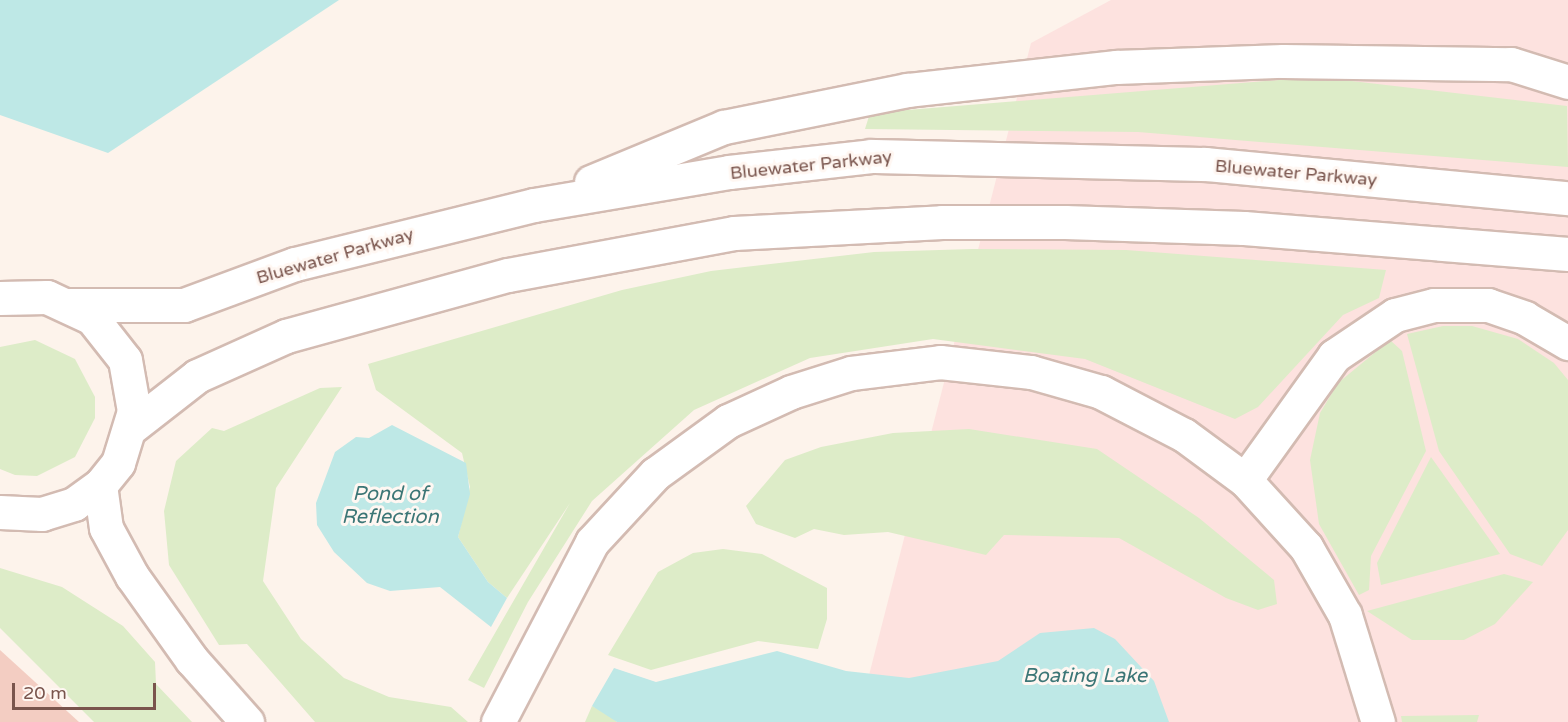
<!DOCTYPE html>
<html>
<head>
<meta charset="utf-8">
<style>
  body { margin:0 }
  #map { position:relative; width:1568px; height:722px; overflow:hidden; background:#fdf3eb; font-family:"Varela Round",sans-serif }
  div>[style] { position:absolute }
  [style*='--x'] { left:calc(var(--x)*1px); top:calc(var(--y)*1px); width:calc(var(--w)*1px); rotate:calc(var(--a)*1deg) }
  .commercial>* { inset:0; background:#fde2df }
  .green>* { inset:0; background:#ddecc8 }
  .water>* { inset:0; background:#bee8e6 }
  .building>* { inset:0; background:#f3cdc2 }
  .roads { filter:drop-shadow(2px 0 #d3bbb2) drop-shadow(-2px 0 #d3bbb2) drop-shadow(0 2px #d3bbb2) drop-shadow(0 -2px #d3bbb2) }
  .minor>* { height:33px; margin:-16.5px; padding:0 16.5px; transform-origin:16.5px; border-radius:16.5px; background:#fff }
  .tertiary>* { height:33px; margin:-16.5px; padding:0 16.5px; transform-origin:16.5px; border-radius:16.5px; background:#fff }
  span { translate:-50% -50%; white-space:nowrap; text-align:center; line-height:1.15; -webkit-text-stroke:6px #fff7f2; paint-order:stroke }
  .street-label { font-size:18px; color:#79544c }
  .water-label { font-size:20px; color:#3c7676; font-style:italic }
  .scale { position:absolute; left:12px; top:683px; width:144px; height:27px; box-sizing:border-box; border:3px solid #79544c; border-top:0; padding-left:8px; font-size:18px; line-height:21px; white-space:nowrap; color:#79544c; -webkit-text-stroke:4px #fff7f2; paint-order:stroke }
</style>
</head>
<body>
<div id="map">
  <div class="commercial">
    <div style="clip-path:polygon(1111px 0,1568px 0,1568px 722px,857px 722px,1031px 43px)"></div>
  </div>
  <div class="green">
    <div style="clip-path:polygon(1317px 77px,1567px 106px,1568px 167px,1138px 132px,865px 129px,870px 113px)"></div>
    <div style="clip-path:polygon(972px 249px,1126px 250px,1386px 270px,1379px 298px,1343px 315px,1258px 407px,1235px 419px,1085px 359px,933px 339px,810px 358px,694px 410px,592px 501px,528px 602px,484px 688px,468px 680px,570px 503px,507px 598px,488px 582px,458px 537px,470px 487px,462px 453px,376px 390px,368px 364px,622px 290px,711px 271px,874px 252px)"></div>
    <div style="clip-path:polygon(1443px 326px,1472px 326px,1518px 339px,1554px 363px,1568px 380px,1568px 530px,1542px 566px,1510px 554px,1439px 451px,1407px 334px)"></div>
    <div style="clip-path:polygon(35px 340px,75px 359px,95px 397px,95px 418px,75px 457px,37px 476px,15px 475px,0 469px,0 347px)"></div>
    <div style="clip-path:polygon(1390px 340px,1402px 351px,1426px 451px,1371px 556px,1369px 590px,1359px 595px,1319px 524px,1310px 460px,1320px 413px,1338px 383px)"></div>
    <div style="clip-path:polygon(342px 387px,276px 488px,263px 581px,301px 639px,344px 678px,389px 697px,451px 707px,468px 722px,315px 722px,247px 644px,219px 645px,169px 565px,164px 511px,176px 461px,212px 428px,224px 431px,320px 388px)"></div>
    <div style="clip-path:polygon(969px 429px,1097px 449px,1199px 518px,1274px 580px,1277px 604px,1258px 610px,1226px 598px,1119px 538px,1004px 535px,986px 555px,888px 532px,844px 535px,814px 529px,795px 538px,756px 524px,746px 506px,785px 460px,821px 447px,893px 433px)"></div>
    <div style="clip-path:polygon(1431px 457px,1500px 554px,1381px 585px,1377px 563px)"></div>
    <div style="clip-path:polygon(723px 549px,762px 554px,827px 588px,827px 619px,818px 649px,758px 641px,651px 670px,608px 655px,658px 572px,693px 553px)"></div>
    <div style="clip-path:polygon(0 568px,62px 587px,123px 626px,155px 662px,156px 684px,192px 722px,94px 722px,0 628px)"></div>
    <div style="clip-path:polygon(1504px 574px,1533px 582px,1495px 624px,1464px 640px,1412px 640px,1367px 611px)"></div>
    <div style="clip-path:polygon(592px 706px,606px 713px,617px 722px,585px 722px)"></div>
    <div style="clip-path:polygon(1479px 715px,1477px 722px,1402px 722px,1401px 716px)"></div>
  </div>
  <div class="water">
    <div style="clip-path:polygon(0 0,339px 0,108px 153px,0 115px)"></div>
    <div style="clip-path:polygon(392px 425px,466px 463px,470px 494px,458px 537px,488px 582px,507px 598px,491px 627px,440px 587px,390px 591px,367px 583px,334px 552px,317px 525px,316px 503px,335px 452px,356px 437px,369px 438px)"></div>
    <div style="clip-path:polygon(1094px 628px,1115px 639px,1154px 681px,1169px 722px,617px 722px,592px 706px,614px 668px,656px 682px,777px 651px,846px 671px,909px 678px,998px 661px,1040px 633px)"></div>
  </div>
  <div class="building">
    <div style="clip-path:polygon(0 650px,79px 722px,0 722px)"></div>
  </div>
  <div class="roads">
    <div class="minor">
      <div style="--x:1116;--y:67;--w:167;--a:-2.1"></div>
      <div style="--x:1283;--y:61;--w:228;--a:0.8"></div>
      <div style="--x:1511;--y:64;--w:60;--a:17.5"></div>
      <div style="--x:1245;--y:480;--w:153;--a:-54.3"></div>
      <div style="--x:1334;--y:356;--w:73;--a:-33.9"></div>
      <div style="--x:1395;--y:315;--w:40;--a:-14.4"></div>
      <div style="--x:1434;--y:305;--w:54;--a:0"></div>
      <div style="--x:1488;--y:305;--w:39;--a:19"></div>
      <div style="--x:1525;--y:318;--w:50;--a:30.2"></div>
      <div style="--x:100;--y:485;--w:43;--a:82.1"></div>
      <div style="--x:106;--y:528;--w:55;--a:61.6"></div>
      <div style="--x:132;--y:576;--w:103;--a:54.5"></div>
      <div style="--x:192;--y:660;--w:83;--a:48.4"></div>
      <div style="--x:498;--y:722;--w:203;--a:-62.4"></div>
      <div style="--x:592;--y:542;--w:93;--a:-47.2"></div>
      <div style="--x:655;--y:474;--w:90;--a:-36"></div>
      <div style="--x:728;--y:421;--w:69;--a:-24.7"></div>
      <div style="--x:791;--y:392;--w:63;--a:-17.6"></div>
      <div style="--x:851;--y:373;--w:90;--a:-7"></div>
      <div style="--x:940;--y:362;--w:92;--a:6.3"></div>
      <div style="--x:1031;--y:372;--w:73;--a:15.9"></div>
      <div style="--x:1101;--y:392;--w:93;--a:27.4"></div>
      <div style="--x:1184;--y:435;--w:76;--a:36.4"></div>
      <div style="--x:1245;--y:480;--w:91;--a:47.7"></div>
      <div style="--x:1306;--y:547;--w:78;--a:60.2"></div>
      <div style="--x:1345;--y:615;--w:112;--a:72.9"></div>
    </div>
    <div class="tertiary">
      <div style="--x:591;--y:182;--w:144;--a:-22.5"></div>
      <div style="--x:724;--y:127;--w:187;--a:-11.4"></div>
      <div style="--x:907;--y:90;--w:210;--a:-6.3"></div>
      <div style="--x:0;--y:298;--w:47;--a:-1.2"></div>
      <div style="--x:47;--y:297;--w:50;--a:25"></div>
      <div style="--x:92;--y:318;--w:53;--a:51.8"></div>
      <div style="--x:125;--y:360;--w:52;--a:80"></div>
      <div style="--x:134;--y:411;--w:54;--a:107.1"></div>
      <div style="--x:118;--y:463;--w:28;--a:129"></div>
      <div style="--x:100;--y:485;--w:32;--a:144"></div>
      <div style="--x:74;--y:504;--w:34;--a:163"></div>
      <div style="--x:42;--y:514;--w:42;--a:-177.3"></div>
      <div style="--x:70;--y:305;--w:114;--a:0"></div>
      <div style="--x:184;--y:305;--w:118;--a:-20.3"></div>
      <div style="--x:295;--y:264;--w:246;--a:-13.9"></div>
      <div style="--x:534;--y:205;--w:198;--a:-9.6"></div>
      <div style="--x:729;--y:172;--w:143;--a:-6.4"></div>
      <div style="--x:871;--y:156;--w:334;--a:1.4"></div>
      <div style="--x:1205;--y:164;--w:365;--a:5.4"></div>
      <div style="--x:133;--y:426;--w:81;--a:-38"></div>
      <div style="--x:197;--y:376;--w:98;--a:-24.2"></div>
      <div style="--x:286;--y:336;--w:230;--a:-15.4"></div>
      <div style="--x:508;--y:275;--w:230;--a:-10.5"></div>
      <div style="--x:734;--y:233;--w:208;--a:-3"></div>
      <div style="--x:942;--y:222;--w:123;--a:0"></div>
      <div style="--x:1065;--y:222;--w:179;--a:1.9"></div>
      <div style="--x:1244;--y:228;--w:325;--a:4.6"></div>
    </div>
  </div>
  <div class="street-label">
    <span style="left:811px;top:165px;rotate:-6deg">Bluewater Parkway</span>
    <span style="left:1296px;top:173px;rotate:5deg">Bluewater Parkway</span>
    <span style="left:335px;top:256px;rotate:-16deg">Bluewater Parkway</span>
  </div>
  <div class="water-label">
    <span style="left:390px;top:506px">Pond of<br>Reflection</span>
    <span style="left:1085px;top:676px">Boating Lake</span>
  </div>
  <div class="scale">20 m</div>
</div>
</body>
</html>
